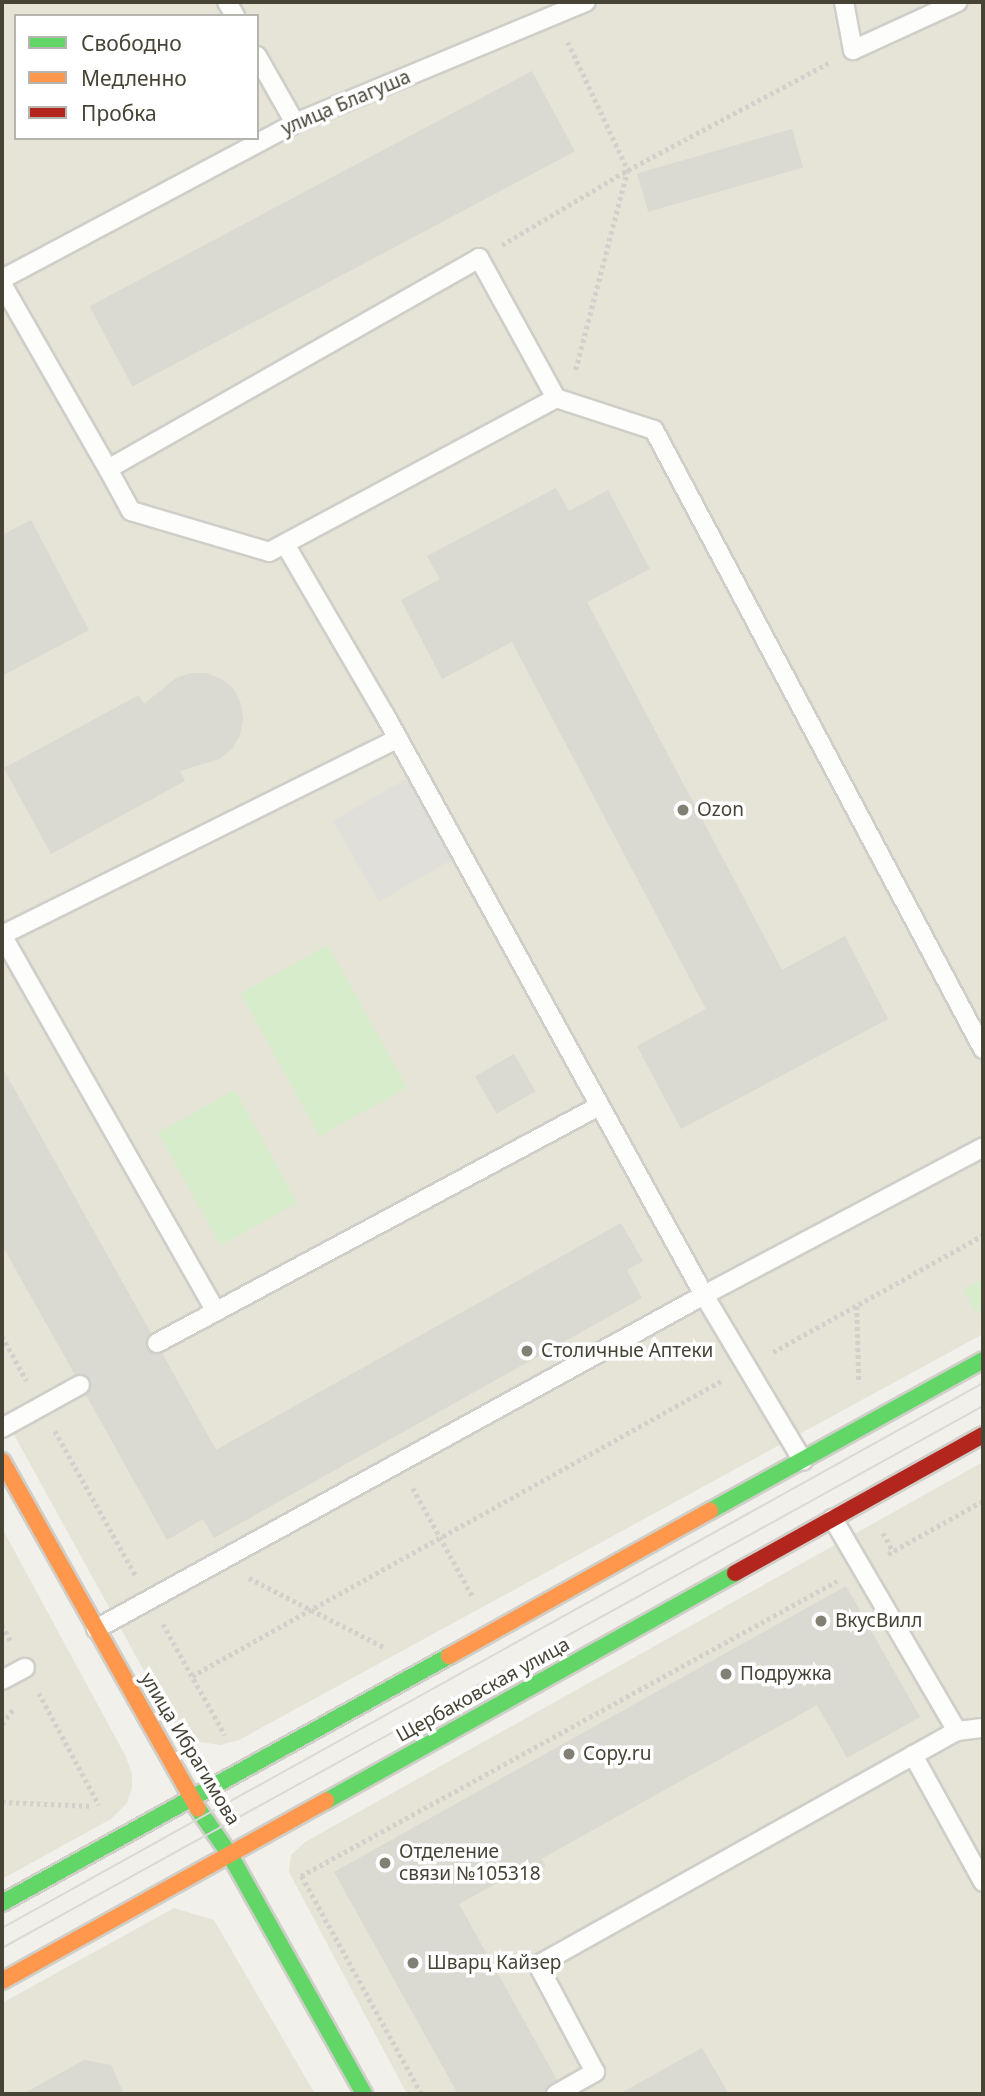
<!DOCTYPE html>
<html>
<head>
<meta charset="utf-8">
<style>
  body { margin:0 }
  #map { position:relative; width:985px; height:2096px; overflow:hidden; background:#f1f0ea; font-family:"Noto Sans",sans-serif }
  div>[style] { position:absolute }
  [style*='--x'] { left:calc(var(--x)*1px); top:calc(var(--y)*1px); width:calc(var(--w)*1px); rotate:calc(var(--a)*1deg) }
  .residential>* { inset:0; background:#e5e4d7 }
  .green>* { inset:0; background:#d6ecca; transform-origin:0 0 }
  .parking>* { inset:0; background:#e0dfda; transform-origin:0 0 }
  .building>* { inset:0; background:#dad9d2; transform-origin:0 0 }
  .path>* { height:4.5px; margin-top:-2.25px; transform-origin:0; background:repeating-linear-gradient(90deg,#d1d0cb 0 3.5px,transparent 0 7px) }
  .roads { filter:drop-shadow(2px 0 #cfcec8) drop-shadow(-2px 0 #cfcec8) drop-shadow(0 2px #cfcec8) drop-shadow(0 -2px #cfcec8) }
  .lane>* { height:18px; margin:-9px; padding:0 9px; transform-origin:9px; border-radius:9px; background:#fdfdfc }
  .fast>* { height:16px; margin:-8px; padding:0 8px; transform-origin:8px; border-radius:8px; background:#63d668 }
  .slow>* { height:16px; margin:-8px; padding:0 8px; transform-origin:8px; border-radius:8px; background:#ff974d }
  .jam>* { height:16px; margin:-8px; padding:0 8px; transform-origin:8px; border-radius:8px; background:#b3261e }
  .tram>* { height:2px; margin:-1px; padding:0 1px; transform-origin:1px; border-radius:1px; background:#d9d9d8 }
  .dots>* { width:19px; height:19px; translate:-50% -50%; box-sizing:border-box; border:4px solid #fff; border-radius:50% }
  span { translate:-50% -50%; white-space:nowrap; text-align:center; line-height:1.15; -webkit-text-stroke:7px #fff; paint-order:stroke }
  .street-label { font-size:19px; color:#474436 }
  .poi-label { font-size:19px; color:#474436 }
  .left { translate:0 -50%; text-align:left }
  .frame { position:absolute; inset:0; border:4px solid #474436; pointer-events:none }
  .legend { position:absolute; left:14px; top:14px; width:245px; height:126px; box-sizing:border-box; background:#fff; border:2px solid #b5b4af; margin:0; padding:9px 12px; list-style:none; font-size:21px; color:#474436 }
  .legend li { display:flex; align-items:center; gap:14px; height:35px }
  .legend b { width:35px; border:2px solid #b5b4af }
</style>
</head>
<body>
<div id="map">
  <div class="residential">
    <div style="clip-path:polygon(evenodd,2px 2px,983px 2px,983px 1334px,239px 1740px,220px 1745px,200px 1742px,183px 1733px,170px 1718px,2px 1413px,2px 2px,16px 16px,257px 16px,257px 138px,16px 138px,16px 16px)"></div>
    <div style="clip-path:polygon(983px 1462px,983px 2094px,407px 2094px,289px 1872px,291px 1855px,305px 1842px)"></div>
    <div style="clip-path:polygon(2px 1528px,125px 1755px,132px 1773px,132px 1788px,127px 1803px,111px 1819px,2px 1879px)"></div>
    <div style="clip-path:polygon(174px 1908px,214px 1920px,315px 2094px,2px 2094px,2px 2003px)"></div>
  </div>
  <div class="green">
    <div style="left:328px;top:945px;width:163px;height:100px;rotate:61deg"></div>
    <div style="left:235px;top:1090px;width:129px;height:88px;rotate:61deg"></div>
    <div style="clip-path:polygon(983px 1279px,983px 1308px,976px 1312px,964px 1289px)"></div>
  </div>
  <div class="parking">
    <div style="left:416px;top:773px;width:93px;height:96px;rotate:60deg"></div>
  </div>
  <div class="building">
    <div style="left:532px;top:71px;width:91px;height:501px;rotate:62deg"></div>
    <div style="left:792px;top:129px;width:40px;height:161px;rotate:74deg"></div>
    <div style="clip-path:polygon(556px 488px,569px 511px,608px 490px,650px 569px,587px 602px,782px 970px,845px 936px,888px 1019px,681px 1129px,637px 1046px,706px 1009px,512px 642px,442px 679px,401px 600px,440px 579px,427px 556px)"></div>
    <div style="clip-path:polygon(31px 520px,89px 630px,2px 676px,2px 535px)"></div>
    <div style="clip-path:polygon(191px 673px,206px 673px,222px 679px,234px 689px,241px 704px,243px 719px,240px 735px,232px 749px,219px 759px,180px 771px,185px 781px,51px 854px,4px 768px,139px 695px,144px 704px,176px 678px)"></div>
    <div style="left:514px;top:1054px;width:43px;height:45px;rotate:60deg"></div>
    <div style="clip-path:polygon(2px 1067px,151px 1333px,146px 1342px,147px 1349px,156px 1354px,162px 1353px,216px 1450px,621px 1223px,643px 1261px,627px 1270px,642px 1298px,214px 1538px,203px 1519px,167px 1540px,86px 1395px,91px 1386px,90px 1379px,81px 1374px,75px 1375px,2px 1245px)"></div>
    <div style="clip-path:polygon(846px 1586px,920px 1717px,847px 1758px,817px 1705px,541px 1859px,546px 1866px,519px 1881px,515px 1873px,459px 1904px,557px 2080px,547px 2088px,545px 2094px,458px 2094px,334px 1872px)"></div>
    <div style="clip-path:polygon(702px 2048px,729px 2094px,619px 2094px)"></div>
    <div style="clip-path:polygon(84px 2060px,111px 2065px,124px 2094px,23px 2094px)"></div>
  </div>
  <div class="path">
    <div style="--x:568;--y:42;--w:141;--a:64.9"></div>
    <div style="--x:628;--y:170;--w:207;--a:104.6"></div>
    <div style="--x:502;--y:245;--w:147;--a:-30.8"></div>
    <div style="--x:628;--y:170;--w:227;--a:-28.1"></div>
    <div style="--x:857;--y:1306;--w:77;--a:88.5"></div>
    <div style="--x:2;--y:1336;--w:51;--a:60.9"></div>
    <div style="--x:773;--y:1352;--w:240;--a:-29.1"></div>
    <div style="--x:55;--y:1431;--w:166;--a:60.8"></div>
    <div style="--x:413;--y:1488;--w:124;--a:61.2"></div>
    <div style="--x:883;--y:1533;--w:21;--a:61"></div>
    <div style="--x:888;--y:1554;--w:109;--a:-29.2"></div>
    <div style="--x:249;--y:1578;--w:152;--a:27.1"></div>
    <div style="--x:163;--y:1624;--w:127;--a:60.8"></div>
    <div style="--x:2;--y:1625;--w:19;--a:62"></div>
    <div style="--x:192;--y:1676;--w:608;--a:-29.14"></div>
    <div style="--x:39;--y:1693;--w:127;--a:61.8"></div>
    <div style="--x:2;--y:1724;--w:20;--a:-53"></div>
    <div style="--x:2;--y:1802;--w:90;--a:2.5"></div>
    <div style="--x:421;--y:2094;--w:249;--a:-118.8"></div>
    <div style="--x:301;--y:1876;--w:612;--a:-28.83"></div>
  </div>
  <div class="roads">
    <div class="lane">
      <div style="--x:227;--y:2;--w:16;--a:60"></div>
      <div style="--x:844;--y:2;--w:49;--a:79.4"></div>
      <div style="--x:853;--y:50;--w:115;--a:-24.6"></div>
      <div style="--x:257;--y:56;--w:77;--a:60.4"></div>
      <div style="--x:2;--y:279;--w:332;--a:-28"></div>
      <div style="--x:295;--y:123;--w:315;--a:-22.6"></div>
      <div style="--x:2;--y:284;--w:213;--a:60.2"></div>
      <div style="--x:108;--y:469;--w:427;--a:-29.6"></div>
      <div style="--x:479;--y:258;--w:160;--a:61.2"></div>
      <div style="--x:108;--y:469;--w:48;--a:61.3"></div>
      <div style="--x:131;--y:511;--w:144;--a:16.5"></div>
      <div style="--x:269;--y:552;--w:326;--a:-28.2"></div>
      <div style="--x:556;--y:398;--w:103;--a:18.1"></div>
      <div style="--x:654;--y:430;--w:701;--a:62.01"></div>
      <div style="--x:285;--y:544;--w:198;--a:59.7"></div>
      <div style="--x:385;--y:715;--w:662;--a:61.19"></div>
      <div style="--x:704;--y:1295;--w:193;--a:59.2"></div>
      <div style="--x:2;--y:935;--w:442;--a:-26.4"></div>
      <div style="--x:2;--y:935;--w:433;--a:60.4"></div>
      <div style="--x:157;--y:1343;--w:502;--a:-28.2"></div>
      <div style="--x:2;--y:1428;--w:89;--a:-28.9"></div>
      <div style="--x:96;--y:1629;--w:694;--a:-28.78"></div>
      <div style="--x:704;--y:1295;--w:316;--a:-27.9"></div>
      <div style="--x:2;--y:1680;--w:26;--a:-28"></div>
      <div style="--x:957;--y:1731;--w:26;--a:-7"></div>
      <div style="--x:913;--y:1755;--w:145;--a:61.1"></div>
      <div style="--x:556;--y:2094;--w:45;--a:-29.4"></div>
      <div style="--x:595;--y:2072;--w:121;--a:-118"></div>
      <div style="--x:538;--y:1965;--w:480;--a:-29.2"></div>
      <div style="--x:957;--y:1731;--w:246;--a:-120.3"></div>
    </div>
    <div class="fast">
      <div style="--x:710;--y:1511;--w:312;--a:-28.9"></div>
      <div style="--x:326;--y:1801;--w:468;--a:-29.1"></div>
      <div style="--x:198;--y:1809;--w:56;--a:55.2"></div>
      <div style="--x:230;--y:1855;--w:274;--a:60.7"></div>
      <div style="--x:2;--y:1903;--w:511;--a:-28.92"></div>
    </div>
    <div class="slow">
      <div style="--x:2;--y:1461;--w:399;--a:60.6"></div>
      <div style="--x:449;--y:1656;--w:299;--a:-29.1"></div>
      <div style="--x:2;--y:1981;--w:371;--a:-29.1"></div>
    </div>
    <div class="jam">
      <div style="--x:735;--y:1573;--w:284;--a:-29.1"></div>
    </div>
  </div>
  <div class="tram">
    <div style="--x:2;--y:1928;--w:1122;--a:-29.05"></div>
    <div style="--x:2;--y:1948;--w:1121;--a:-28.92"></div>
  </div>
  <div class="dots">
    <div style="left:683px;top:810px;background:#828075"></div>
    <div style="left:527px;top:1351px;background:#828075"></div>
    <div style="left:821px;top:1621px;background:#828075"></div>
    <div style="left:726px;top:1674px;background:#828075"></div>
    <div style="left:569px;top:1754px;background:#828075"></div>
    <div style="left:385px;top:1863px;background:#828075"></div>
    <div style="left:413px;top:1963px;background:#828075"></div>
  </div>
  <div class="street-label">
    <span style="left:346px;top:103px;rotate:-23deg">улица Благуша</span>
    <span style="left:483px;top:1690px;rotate:-29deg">Щербаковская улица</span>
    <span style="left:190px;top:1749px;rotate:59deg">улица Ибрагимова</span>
  </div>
  <div class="poi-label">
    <span class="left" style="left:697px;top:810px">Ozon</span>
    <span class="left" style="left:541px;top:1351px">Столичные Аптеки</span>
    <span class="left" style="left:835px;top:1621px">ВкусВилл</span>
    <span class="left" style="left:740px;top:1674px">Подружка</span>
    <span class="left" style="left:583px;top:1754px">Copy.ru</span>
    <span class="left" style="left:399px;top:1863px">Отделение<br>связи №105318</span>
    <span class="left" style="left:427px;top:1963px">Шварц Кайзер</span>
  </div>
  <div class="frame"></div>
  <ul class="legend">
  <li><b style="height:9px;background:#63d668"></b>Свободно</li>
  <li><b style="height:9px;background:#ff974d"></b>Медленно</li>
  <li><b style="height:9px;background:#b3261e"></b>Пробка</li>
  </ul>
</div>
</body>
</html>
